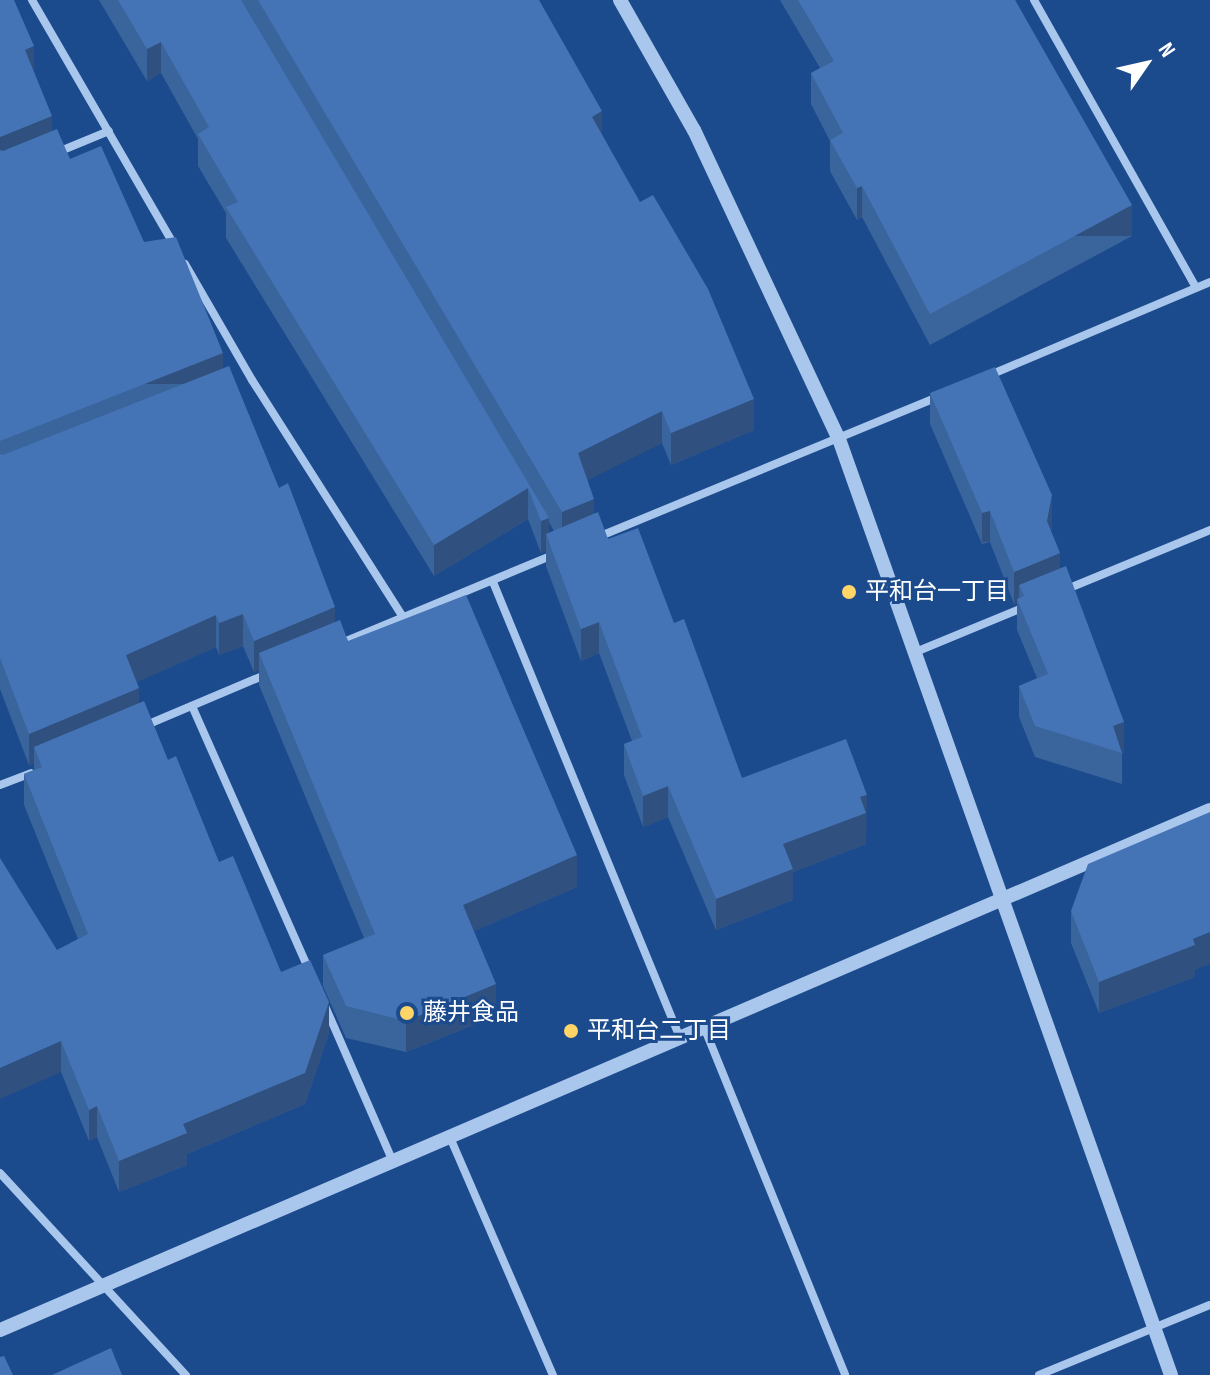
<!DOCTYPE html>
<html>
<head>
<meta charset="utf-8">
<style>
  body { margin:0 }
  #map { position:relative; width:1210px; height:1375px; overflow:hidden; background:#1c4b8d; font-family:"Sofia Sans Condensed","Noto Sans JP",sans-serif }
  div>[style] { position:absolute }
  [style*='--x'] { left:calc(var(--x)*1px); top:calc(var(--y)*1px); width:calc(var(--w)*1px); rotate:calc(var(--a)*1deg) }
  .minor>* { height:8px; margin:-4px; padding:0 4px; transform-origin:4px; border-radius:4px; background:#a9c6ed }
  .tertiary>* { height:14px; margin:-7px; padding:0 7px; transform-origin:7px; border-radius:7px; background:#a9c6ed }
  .wall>* { inset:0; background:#3a649c }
  .shaded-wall>* { inset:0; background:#30517f; transform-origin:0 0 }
  .building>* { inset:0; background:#4474b5 }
  .dots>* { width:22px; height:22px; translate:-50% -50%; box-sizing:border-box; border:4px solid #1c4b8d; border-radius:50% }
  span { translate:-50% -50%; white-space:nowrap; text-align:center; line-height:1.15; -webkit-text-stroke:6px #1c4b8d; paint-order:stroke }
  .poi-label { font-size:24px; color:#fff }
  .left { translate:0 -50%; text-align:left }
  .north { position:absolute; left:1106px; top:24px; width:80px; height:80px; -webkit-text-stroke:6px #1c4b8d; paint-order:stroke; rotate:56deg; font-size:22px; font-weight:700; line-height:32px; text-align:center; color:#fff }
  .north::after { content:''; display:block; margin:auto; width:28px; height:36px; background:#fff; clip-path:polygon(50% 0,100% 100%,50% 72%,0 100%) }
</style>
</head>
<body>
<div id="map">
  <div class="minor">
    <div style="--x:32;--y:0;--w:283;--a:59.9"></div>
    <div style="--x:1034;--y:0;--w:330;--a:60.6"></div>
    <div style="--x:58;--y:152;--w:55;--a:-22.4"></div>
    <div style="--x:185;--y:264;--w:134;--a:60"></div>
    <div style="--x:252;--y:380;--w:281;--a:57.5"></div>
    <div style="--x:990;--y:375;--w:239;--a:-22.9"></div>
    <div style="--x:598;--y:537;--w:370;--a:-22.4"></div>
    <div style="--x:493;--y:582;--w:490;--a:67.7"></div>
    <div style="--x:1067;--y:589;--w:155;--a:-22.4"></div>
    <div style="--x:339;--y:644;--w:234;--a:-22.6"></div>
    <div style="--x:918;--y:651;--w:116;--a:-22.4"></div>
    <div style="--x:192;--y:706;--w:291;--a:66.1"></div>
    <div style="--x:144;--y:726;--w:134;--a:-22.9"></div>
    <div style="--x:0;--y:785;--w:33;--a:-21"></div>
    <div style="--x:325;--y:1006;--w:167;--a:66.4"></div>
    <div style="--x:704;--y:1027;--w:375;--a:67.9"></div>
    <div style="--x:449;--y:1135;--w:262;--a:66.6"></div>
    <div style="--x:0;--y:1173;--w:275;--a:47.4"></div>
    <div style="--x:1039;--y:1375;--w:185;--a:-22.3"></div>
  </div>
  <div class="tertiary">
    <div style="--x:620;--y:0;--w:150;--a:60.4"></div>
    <div style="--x:694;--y:130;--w:341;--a:64.9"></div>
    <div style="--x:839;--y:439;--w:993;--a:70.47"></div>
    <div style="--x:0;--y:1330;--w:1317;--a:-23.26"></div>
  </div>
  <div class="wall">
    <div style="clip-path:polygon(0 0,34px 71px,52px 131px,70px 159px,144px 242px,223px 368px,335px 622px,348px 641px,577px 887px,474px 931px,496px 1016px,406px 1052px,346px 1038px,323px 986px,323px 955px,364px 938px,259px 685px,259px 670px,254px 672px,243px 646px,219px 655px,216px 647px,136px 682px,139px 703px,219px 862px,281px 972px,329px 1033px,305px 1104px,187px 1154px,187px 1165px,119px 1192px,97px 1137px,89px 1141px,61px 1072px,57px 950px,78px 939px,24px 805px,24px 774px,34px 770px,34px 763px,29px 765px,0 689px)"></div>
    <div style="clip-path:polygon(evenodd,99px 0,539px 0,602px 134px,754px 430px,671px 465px,662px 443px,587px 480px,594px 514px,608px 539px,674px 623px,742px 778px,867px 826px,866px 827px,866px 844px,793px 872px,793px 900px,716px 930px,668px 817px,643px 827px,624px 775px,624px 744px,632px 741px,599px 653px,581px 661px,546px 566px,546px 551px,541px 553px,528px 519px,434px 576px,226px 238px,226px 213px,198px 166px,198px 139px,161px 73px,147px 81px,99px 0,549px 522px,554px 531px,549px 533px,549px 522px)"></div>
    <div style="clip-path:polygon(780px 0,1015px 0,1132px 236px,930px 345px,862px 217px,857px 220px,830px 171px,830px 141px,811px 104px,811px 73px,820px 68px)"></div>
    <div style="clip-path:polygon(930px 393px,1052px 526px,1051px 531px,1060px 568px,1124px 753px,1122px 754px,1122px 784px,1035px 757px,1019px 717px,1019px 686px,1037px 678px,1017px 630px,1017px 603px,1014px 604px,990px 542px,982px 544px,930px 424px)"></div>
    <div style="clip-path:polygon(1071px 911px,1195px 970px,1195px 977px,1099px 1013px,1071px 943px)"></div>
  </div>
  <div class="shaded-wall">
    <div style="clip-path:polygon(161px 42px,161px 73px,147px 81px,147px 49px)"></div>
    <div style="clip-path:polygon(34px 46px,34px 77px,25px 50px)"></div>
    <div style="clip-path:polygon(602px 111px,602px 142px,592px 117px)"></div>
    <div style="clip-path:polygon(52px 116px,52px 147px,0 168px,0 137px)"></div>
    <div style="clip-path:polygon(862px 186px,862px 217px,857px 220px,857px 188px)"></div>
    <div style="left:1132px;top:205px;width:31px;height:230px;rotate:90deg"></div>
    <div style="left:223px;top:353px;width:31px;height:240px;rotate:90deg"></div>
    <div style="clip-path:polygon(754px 399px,754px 430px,671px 465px,671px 433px)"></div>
    <div style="clip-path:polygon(662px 411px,662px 443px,578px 485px,578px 453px)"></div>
    <div style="clip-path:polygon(528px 488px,528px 519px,434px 576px,434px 545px)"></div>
    <div style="clip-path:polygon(1052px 495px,1052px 526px,1047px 553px,1047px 521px)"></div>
    <div style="clip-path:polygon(594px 499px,594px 531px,562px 544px,562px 512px)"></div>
    <div style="left:990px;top:511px;width:31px;height:8px;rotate:90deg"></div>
    <div style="clip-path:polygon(549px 518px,549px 542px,546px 534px,546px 551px,541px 553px,541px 521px)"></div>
    <div style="clip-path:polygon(1060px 553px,1060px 584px,1024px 596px,1019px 585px,1019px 601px,1017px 599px,1017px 603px,1014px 604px,1014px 572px)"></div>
    <div style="clip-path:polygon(335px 607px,335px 638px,259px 653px,259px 670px,254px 672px,254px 641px)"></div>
    <div style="clip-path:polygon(243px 614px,243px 646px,219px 655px,219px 623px)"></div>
    <div style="clip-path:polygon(216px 615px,216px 647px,126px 687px,126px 655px)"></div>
    <div style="clip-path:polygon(599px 622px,599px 653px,581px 661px,581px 629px)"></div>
    <div style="clip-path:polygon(139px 688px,139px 720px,34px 747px,34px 763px,29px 765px,29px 734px)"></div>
    <div style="clip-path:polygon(1124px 722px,1124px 753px,1122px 754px,1113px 726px)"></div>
    <div style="clip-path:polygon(668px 786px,668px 817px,643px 827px,643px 796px)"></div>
    <div style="clip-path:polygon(867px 795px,866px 844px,793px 872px,793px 900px,716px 930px,716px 899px,783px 844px,860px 797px)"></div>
    <div style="clip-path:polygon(577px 855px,577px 887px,463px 936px,463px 905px)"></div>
    <div style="clip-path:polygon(1210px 932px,1210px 964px,1195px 970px,1195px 977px,1099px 1013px,1099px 982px)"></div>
    <div style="clip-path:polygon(496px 984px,496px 1016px,406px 1052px,406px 1021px)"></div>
    <div style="clip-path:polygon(329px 1002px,329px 1033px,305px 1104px,187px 1154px,187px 1165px,119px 1192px,119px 1161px,183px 1124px)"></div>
    <div style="clip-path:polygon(61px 1041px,61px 1072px,0 1099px,0 1068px)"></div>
    <div style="clip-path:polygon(97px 1106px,97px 1137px,89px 1141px,89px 1110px)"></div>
  </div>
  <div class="building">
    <div style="clip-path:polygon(0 0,14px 0,34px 46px,25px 50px,52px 116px,0 137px)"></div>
    <div style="clip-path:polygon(118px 0,241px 0,549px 518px,541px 521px,528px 488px,434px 545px,226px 207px,238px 202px,198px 134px,209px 127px,161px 42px,147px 49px)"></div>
    <div style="clip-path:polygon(258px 0,539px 0,602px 111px,592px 117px,640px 202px,653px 195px,708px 289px,754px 399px,671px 433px,662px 411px,578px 453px,594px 499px,562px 512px)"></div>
    <div style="clip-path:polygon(798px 0,1015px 0,1132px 205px,930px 314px,862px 186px,857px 188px,830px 140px,843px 133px,811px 73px,834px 61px)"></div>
    <div style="clip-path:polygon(57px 129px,70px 159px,101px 146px,144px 242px,176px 237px,223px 353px,0 441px,0 150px,3px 151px)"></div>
    <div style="clip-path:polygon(229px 366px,279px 488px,288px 483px,335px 607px,254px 641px,243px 614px,219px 623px,216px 615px,126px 655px,139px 688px,29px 734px,0 658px,0 454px,3px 455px)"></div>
    <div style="clip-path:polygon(995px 367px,1052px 495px,1047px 521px,1060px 553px,1014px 572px,990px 511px,982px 513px,930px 393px)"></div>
    <div style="clip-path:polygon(598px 512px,608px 539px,638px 528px,674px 623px,684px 619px,742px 778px,846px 739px,867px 795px,860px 797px,866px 813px,783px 844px,793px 869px,716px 899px,668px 786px,643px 796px,624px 744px,642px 737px,599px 622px,581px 629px,546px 534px)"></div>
    <div style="clip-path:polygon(1066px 566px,1124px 722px,1113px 726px,1122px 753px,1035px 726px,1019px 686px,1048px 674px,1017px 599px,1024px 596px,1019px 585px)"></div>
    <div style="clip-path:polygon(466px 595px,577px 855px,463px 905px,496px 984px,406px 1021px,346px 1006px,323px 955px,375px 934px,259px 653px,340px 620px,348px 641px)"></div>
    <div style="clip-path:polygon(144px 701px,168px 760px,176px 756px,219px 862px,233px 856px,281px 972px,310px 960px,329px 1002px,305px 1073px,183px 1124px,187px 1133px,119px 1161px,97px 1106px,89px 1110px,61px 1041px,0 1068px,0 858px,57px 950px,88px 934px,24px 774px,42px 767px,34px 747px)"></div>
    <div style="clip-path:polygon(1210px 812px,1210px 932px,1193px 939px,1195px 945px,1099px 982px,1071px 911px,1088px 864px)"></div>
    <div style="clip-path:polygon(111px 1348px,122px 1375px,52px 1375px)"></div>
    <div style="clip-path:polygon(4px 1356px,13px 1375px,0 1375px,0 1357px)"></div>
  </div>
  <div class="dots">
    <div style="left:849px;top:592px;background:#fed566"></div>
    <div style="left:407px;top:1013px;background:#fed566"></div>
    <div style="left:571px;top:1031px;background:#fed566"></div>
  </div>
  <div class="poi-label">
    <span class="left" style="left:865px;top:592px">平和台一丁目</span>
    <span class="left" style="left:423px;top:1013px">藤井食品</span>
    <span class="left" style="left:587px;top:1031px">平和台二丁目</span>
  </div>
  <div class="north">N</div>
</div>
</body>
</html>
